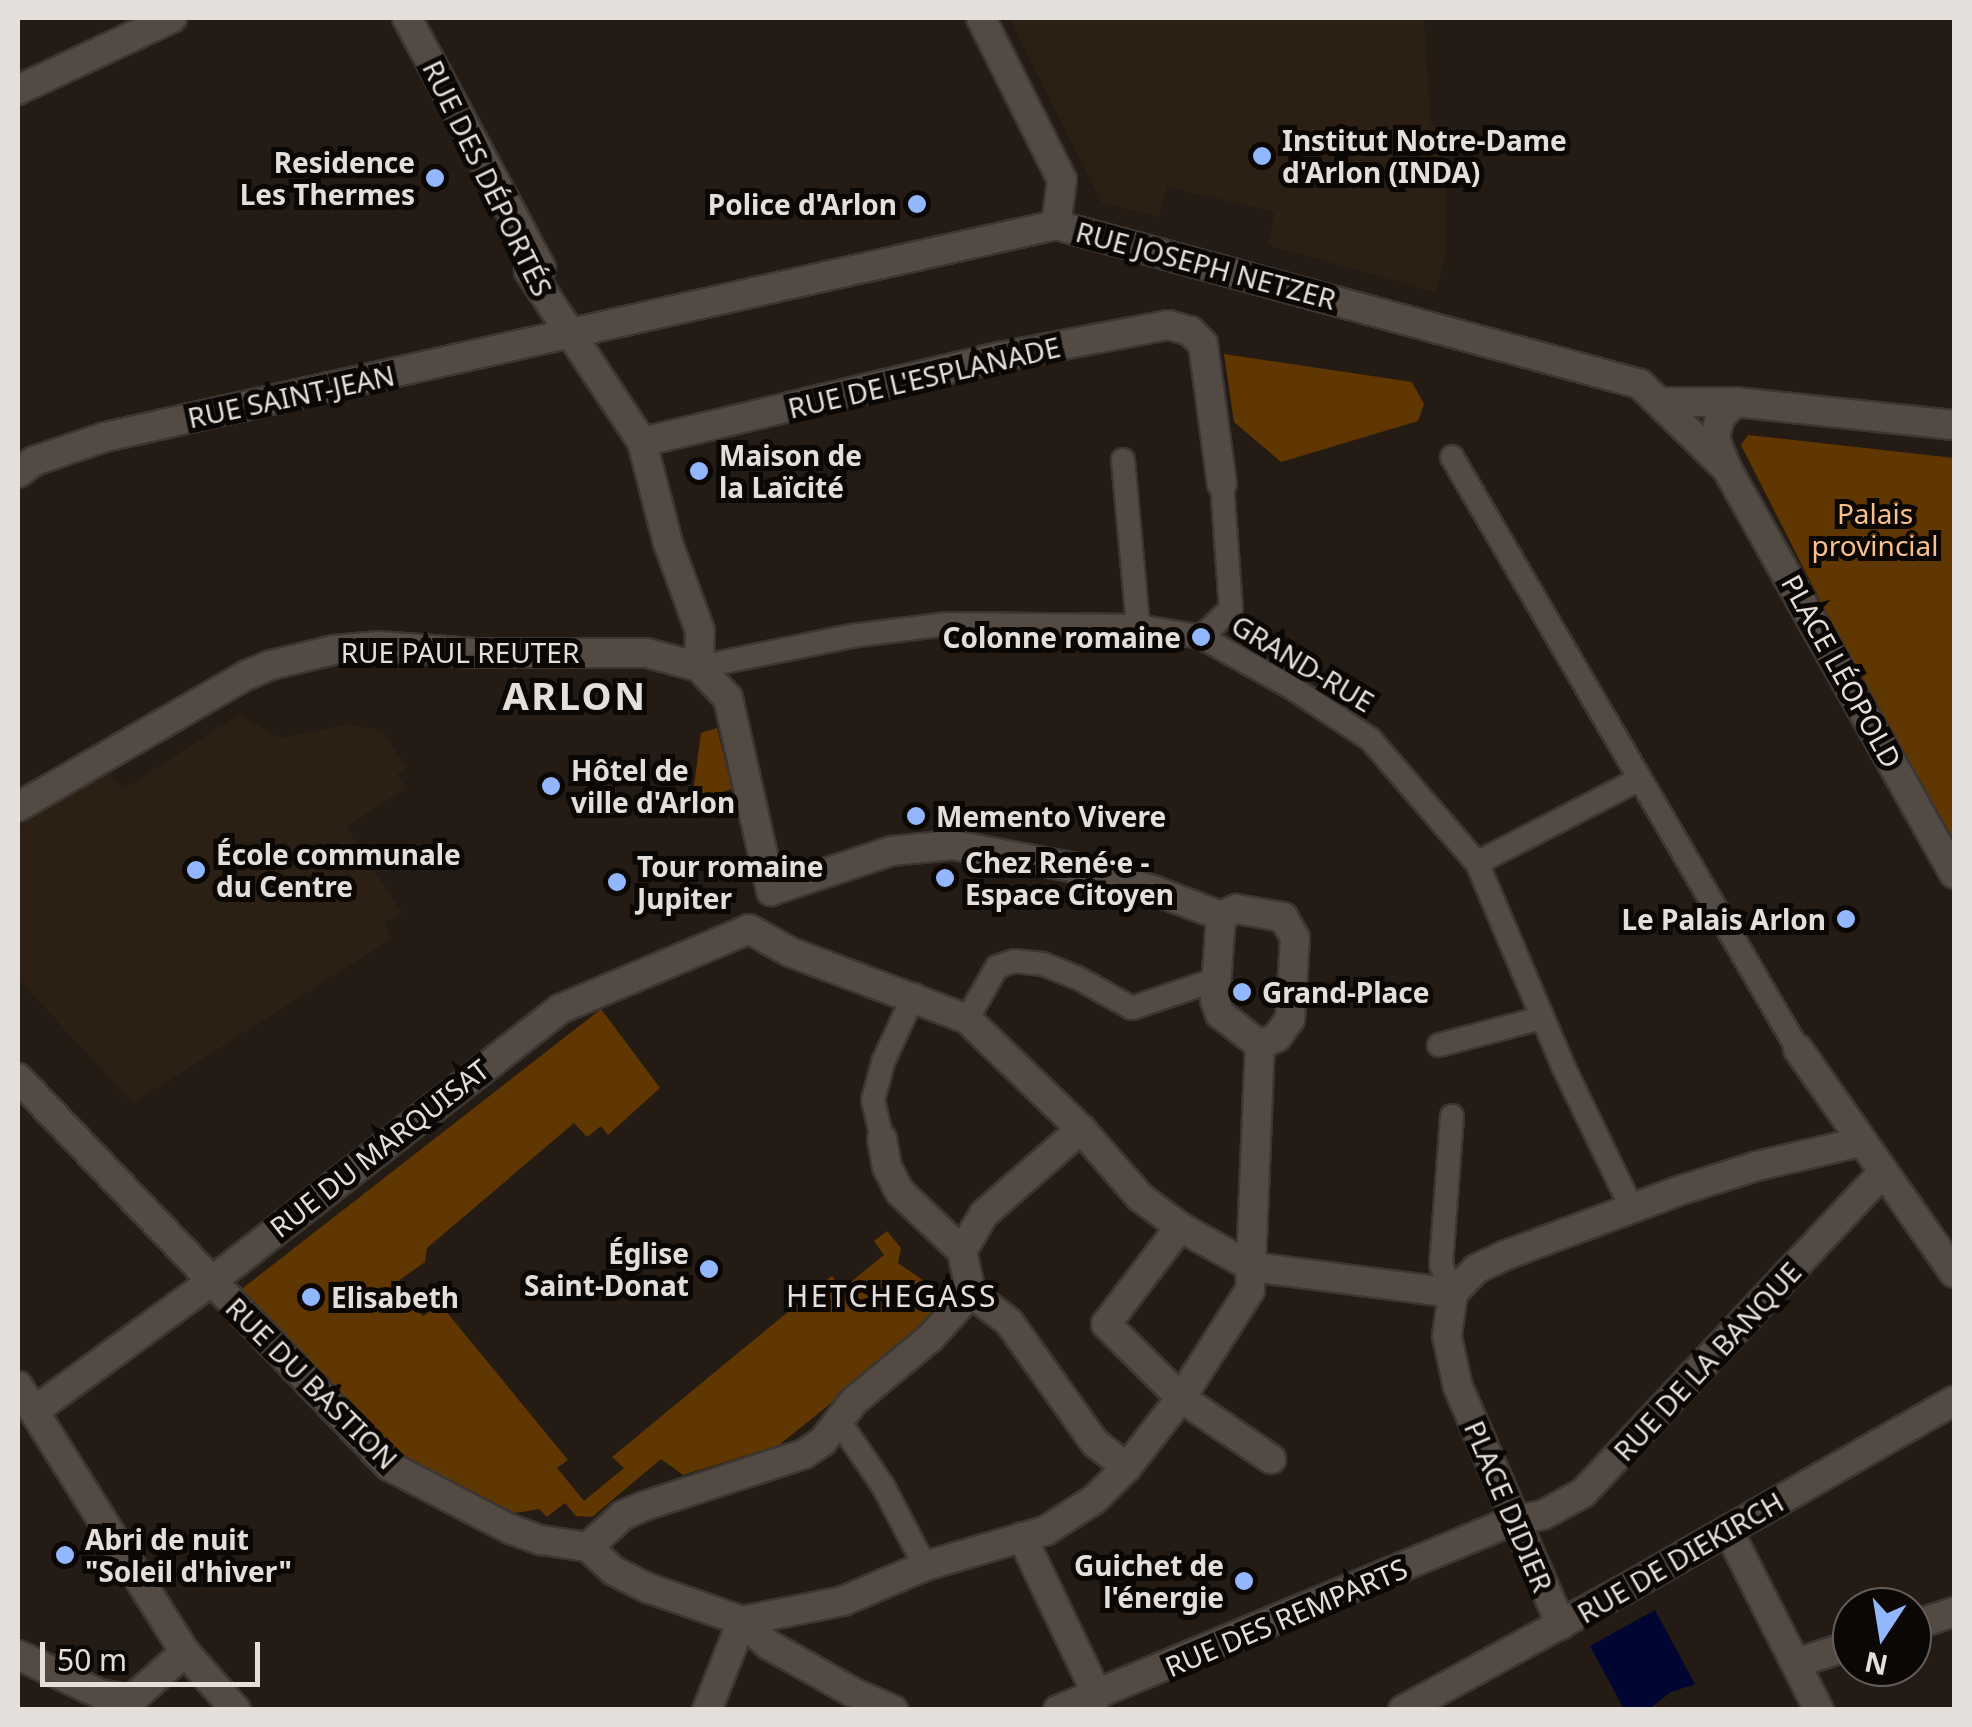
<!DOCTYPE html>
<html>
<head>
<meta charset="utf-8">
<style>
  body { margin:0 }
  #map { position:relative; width:1972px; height:1727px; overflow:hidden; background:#231b14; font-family:"Noto Sans",sans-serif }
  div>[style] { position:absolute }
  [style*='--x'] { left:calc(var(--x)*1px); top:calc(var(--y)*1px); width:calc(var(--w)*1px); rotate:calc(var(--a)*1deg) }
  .built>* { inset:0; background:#2c2014 }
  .green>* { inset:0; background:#613701 }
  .water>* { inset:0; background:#000532 }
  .roads { filter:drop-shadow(2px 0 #3c3632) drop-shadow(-2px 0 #3c3632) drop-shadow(0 2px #3c3632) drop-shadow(0 -2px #3c3632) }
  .pedestrian>* { height:22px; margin:-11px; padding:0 11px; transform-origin:11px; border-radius:11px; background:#534a43 }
  .minor>* { height:28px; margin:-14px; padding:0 14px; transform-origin:14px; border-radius:14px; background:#534a43 }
  .dots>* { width:28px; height:28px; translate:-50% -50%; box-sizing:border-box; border:5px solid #0a0705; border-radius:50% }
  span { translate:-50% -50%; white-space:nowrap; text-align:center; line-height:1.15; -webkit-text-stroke:10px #0a0705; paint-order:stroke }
  .poi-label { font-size:28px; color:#e5dfdb; font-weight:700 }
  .left { translate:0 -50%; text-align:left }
  .right { translate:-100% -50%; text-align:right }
  .street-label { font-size:28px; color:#e5dfdb }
  .park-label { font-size:28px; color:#fac08b }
  .neighbourhood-label { font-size:30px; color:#e5dfdb; letter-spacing:2.5px }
  .district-label { font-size:38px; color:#e5dfdb; font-weight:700; letter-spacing:2.5px }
  .frame { position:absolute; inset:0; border:20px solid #e5dfdb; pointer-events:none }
  .north { position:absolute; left:1832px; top:1587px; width:100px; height:100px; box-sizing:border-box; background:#0a0705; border:2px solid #625d5b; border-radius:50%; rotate:192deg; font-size:28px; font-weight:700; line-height:40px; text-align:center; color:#e5dfdb }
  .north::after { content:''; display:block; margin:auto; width:35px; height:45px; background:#93b7fd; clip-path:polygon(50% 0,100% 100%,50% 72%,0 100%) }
  .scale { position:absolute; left:40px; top:1642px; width:220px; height:45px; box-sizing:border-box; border:5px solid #e5dfdb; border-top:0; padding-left:12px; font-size:30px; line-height:35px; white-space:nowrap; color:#e5dfdb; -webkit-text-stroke:8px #0a0705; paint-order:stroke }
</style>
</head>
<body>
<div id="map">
  <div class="built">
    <div style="clip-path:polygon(1009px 18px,1424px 18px,1431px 125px,1447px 125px,1446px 254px,1435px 292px,1267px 245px,1275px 212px,1167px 187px,1159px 217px,1102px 203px)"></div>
    <div style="clip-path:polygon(239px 715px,281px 738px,349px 724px,383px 731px,406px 768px,397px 774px,406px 788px,346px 827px,402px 913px,384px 922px,391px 939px,133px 1103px,18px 979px,18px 827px,109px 771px,122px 790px)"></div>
  </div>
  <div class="green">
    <div style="clip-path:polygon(1224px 354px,1412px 382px,1424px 404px,1418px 421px,1281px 462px,1234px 422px)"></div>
    <div style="clip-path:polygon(1748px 435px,1954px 458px,1954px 842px,1837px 634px,1741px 445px)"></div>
    <div style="clip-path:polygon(717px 728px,732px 789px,692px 801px,701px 733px)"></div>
    <div style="clip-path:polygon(601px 1009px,660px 1088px,608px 1135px,601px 1126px,587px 1137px,574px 1123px,427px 1248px,425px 1262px,394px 1284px,423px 1316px,440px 1304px,568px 1460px,557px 1468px,584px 1501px,624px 1468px,612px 1457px,738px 1353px,832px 1276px,842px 1289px,884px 1255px,874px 1241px,887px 1231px,901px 1248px,898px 1263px,933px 1287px,937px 1303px,922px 1330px,779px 1445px,683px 1475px,661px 1459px,592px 1517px,576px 1516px,565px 1503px,547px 1517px,539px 1509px,516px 1513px,399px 1458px,248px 1306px,243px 1288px)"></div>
  </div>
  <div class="water">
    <div style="clip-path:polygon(1655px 1610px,1695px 1684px,1671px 1692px,1649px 1709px,1624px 1709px,1590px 1646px)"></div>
  </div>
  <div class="roads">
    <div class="pedestrian">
      <div style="--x:1452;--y:457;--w:686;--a:59.7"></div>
      <div style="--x:1123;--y:460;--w:167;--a:84.8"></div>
      <div style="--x:1201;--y:637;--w:41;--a:-43"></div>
      <div style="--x:1231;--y:609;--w:125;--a:-94.1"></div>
      <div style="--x:699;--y:667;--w:155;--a:-11.5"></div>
      <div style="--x:851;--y:636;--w:98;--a:-7.1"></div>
      <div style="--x:948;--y:624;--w:190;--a:0.6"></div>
      <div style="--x:1138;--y:626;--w:64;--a:9.9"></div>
      <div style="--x:1201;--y:637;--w:103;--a:29.1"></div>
      <div style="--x:1291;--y:687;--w:95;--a:33.4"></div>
      <div style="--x:1370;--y:739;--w:164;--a:49.2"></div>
      <div style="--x:1477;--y:863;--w:220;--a:67"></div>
      <div style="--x:1563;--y:1066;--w:159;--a:64.2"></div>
      <div style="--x:1477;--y:863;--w:183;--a:-27.3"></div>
      <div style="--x:967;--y:1019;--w:60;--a:-60"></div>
      <div style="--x:997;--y:967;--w:18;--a:-19"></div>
      <div style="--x:1014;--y:961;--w:29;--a:6"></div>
      <div style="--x:1043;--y:964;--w:35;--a:22"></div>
      <div style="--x:1076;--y:977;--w:64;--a:29"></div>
      <div style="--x:1132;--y:1008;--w:90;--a:-18.8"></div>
      <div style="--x:1439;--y:1045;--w:106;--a:-14.8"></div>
      <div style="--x:1452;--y:1116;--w:149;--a:94.2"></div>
      <div style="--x:1441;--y:1265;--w:30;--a:67"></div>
      <div style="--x:882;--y:1139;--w:40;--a:-103"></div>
      <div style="--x:873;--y:1100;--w:39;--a:-75"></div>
      <div style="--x:883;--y:1062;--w:74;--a:-65.2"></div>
      <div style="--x:839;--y:1421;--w:78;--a:55.9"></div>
      <div style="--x:883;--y:1486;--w:90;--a:62.3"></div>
    </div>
    <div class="minor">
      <div style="--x:407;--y:18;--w:284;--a:61.8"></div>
      <div style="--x:981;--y:18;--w:181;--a:63.4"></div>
      <div style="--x:1062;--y:180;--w:45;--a:97.6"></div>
      <div style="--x:18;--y:90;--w:170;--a:-25.1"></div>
      <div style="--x:530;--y:252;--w:19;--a:93"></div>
      <div style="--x:529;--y:271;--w:205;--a:56.5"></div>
      <div style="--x:642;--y:442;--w:104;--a:75.6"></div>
      <div style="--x:668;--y:543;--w:94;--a:70"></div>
      <div style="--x:700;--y:631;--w:36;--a:92"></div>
      <div style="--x:1660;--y:402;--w:75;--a:0"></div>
      <div style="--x:1735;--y:402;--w:220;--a:6"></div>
      <div style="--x:1735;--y:402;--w:21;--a:135"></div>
      <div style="--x:1720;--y:417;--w:22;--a:103"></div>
      <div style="--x:1715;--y:438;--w:33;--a:69"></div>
      <div style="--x:1727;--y:469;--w:464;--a:60.7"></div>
      <div style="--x:642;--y:442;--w:367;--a:-13.4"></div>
      <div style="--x:999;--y:357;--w:172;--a:-10.7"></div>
      <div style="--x:1168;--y:325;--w:23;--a:15"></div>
      <div style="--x:1190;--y:331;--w:18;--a:45"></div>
      <div style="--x:1203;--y:344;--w:141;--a:82.3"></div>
      <div style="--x:18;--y:473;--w:20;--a:-37"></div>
      <div style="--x:34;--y:461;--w:75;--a:-18.7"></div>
      <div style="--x:105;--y:437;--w:974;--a:-12.57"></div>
      <div style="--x:1056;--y:225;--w:605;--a:15.23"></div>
      <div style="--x:1640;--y:384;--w:122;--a:44.3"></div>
      <div style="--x:18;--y:807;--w:264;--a:-30"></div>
      <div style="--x:247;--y:675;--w:26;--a:-23"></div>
      <div style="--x:271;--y:665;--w:65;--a:-13.4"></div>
      <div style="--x:334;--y:650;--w:45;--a:-5.1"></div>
      <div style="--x:379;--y:646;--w:95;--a:4.2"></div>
      <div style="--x:474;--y:653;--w:173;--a:0"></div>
      <div style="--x:647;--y:653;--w:54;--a:15.1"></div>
      <div style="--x:699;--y:667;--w:42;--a:46.9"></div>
      <div style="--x:728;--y:698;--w:198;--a:77.4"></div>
      <div style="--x:771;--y:891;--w:126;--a:-18.4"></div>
      <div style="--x:891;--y:851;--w:62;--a:-5.5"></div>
      <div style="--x:953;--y:845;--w:120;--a:10.6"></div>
      <div style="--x:1071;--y:867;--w:85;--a:15.7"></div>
      <div style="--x:1153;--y:890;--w:73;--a:20.9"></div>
      <div style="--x:1236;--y:909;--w:48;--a:9.7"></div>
      <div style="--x:1283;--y:917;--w:24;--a:60"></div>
      <div style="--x:1295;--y:938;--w:81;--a:93.5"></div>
      <div style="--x:1290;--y:1019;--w:22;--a:126"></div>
      <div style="--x:1277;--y:1037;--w:19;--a:155"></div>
      <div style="--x:1260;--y:1045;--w:51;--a:-142.2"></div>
      <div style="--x:1220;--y:1014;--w:15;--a:-110"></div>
      <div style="--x:1215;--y:1000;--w:84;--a:-85.9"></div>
      <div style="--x:1221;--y:916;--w:17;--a:-25"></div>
      <div style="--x:749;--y:929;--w:47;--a:29.3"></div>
      <div style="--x:790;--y:952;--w:189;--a:20.7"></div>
      <div style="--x:967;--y:1019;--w:158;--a:44"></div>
      <div style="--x:1081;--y:1129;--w:90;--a:49.1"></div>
      <div style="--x:1140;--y:1197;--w:50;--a:36.9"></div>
      <div style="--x:1180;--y:1227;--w:82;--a:29.1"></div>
      <div style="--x:1252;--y:1267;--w:203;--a:7.4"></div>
      <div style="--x:1798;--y:1049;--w:273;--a:55.1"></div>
      <div style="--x:18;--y:1078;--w:537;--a:46.28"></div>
      <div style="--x:389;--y:1466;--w:136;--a:27.5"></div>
      <div style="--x:510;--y:1529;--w:33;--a:20"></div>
      <div style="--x:541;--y:1540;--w:48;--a:8.5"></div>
      <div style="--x:588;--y:1547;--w:35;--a:43"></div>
      <div style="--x:614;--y:1571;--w:38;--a:27"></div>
      <div style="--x:648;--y:1588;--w:100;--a:19.3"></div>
      <div style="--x:742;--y:1621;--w:36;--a:42"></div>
      <div style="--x:769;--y:1645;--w:95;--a:29.5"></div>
      <div style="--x:852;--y:1692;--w:45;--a:23.7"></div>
      <div style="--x:882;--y:1139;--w:28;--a:80"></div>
      <div style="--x:887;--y:1167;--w:28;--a:63"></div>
      <div style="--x:900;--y:1192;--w:86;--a:43.6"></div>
      <div style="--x:1180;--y:1227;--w:122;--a:127.3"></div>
      <div style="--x:1106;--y:1324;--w:105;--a:44.6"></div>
      <div style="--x:1181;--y:1398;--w:109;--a:34.1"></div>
      <div style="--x:971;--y:1293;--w:48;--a:37.3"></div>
      <div style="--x:1009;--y:1322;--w:148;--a:54.6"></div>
      <div style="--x:1095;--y:1443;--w:40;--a:37"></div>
      <div style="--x:971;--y:1293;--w:43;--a:-102.1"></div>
      <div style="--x:962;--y:1251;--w:43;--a:-59.3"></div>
      <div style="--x:984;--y:1214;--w:129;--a:-41.2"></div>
      <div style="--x:18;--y:1386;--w:314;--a:57.9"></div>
      <div style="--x:185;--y:1652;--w:77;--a:48.7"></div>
      <div style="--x:34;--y:1411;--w:220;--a:-36.1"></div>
      <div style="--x:212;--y:1281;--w:442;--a:-38"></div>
      <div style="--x:560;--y:1009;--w:205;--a:-22.9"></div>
      <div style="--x:1728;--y:1530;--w:202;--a:63.2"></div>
      <div style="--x:1022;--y:1537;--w:176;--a:64.5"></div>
      <div style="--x:588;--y:1547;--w:47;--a:-42.4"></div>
      <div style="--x:623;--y:1515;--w:23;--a:-23"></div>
      <div style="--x:644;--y:1506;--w:168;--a:-18"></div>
      <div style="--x:804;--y:1454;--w:23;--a:-34"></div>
      <div style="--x:823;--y:1441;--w:51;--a:-52.2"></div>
      <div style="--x:854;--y:1401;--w:99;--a:-39.7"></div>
      <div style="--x:930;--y:1338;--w:61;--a:-47.7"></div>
      <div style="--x:742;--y:1621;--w:103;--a:-11.2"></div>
      <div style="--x:843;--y:1601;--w:89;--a:-23.1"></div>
      <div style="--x:925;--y:1566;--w:125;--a:-16.3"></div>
      <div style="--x:1045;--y:1531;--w:59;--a:-32.6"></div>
      <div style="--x:1095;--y:1499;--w:45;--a:-45"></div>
      <div style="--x:1127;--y:1467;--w:88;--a:-52"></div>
      <div style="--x:1181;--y:1398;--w:128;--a:-57.4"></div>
      <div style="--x:1250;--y:1290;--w:245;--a:-87.7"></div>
      <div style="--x:1561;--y:1625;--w:259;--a:-113.4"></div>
      <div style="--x:1458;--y:1387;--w:52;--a:-102.2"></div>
      <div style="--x:1447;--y:1336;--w:43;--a:-82.1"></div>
      <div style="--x:1453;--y:1293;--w:33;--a:-46"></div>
      <div style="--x:1476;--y:1269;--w:33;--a:-25"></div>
      <div style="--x:1506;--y:1255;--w:180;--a:-20.4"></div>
      <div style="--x:1675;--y:1192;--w:86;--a:-17.6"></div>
      <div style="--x:1757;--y:1166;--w:106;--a:-13.1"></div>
      <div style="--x:1912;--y:1626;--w:44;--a:-18.4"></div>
      <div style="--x:18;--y:1655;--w:91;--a:25.4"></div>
      <div style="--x:100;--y:1694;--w:32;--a:11"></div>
      <div style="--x:131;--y:1700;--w:72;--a:-41.6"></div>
      <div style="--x:1796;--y:1663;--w:59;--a:-17.8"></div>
      <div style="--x:707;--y:1710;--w:96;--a:-68.5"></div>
      <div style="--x:1058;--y:1710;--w:494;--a:-22.6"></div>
      <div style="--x:1514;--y:1520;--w:29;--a:-10"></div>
      <div style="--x:1543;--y:1515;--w:46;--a:-28.8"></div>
      <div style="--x:1583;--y:1493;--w:437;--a:-46.9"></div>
      <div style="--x:1403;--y:1710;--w:263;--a:-28.6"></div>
      <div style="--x:1634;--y:1584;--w:369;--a:-29.8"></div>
    </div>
  </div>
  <div class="dots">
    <div style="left:1262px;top:156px;background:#93b7fd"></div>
    <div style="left:435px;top:178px;background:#93b7fd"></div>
    <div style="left:917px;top:204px;background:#93b7fd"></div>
    <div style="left:699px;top:471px;background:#93b7fd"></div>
    <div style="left:1201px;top:637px;background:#93b7fd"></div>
    <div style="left:551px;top:786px;background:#93b7fd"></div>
    <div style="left:916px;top:816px;background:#93b7fd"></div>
    <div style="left:196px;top:870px;background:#93b7fd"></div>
    <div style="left:945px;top:878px;background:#93b7fd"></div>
    <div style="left:617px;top:882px;background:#93b7fd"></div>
    <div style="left:1846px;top:919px;background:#93b7fd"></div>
    <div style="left:1242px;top:992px;background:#93b7fd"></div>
    <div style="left:709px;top:1269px;background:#93b7fd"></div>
    <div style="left:311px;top:1297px;background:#93b7fd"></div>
    <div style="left:65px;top:1555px;background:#93b7fd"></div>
    <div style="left:1244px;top:1581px;background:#93b7fd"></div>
  </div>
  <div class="poi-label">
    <span class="left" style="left:1282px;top:156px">Institut Notre-Dame<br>d'Arlon (INDA)</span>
    <span class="right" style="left:415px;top:178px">Residence<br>Les Thermes</span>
    <span class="right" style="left:897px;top:204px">Police d'Arlon</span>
    <span class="left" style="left:719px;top:471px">Maison de<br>la Laïcité</span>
    <span class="right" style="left:1181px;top:637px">Colonne romaine</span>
    <span class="left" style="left:571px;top:786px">Hôtel de<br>ville d'Arlon</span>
    <span class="left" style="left:936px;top:816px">Memento Vivere</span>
    <span class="left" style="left:216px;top:870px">École communale<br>du Centre</span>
    <span class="left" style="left:965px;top:878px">Chez René·e -<br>Espace Citoyen</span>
    <span class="left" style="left:637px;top:882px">Tour romaine<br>Jupiter</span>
    <span class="right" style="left:1826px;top:919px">Le Palais Arlon</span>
    <span class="left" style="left:1262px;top:992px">Grand-Place</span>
    <span class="right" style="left:689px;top:1269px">Église<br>Saint-Donat</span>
    <span class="left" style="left:331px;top:1297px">Elisabeth</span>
    <span class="left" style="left:85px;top:1555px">Abri de nuit<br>"Soleil d'hiver"</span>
    <span class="right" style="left:1224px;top:1581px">Guichet de<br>l'énergie</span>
  </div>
  <div class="street-label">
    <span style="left:488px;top:178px;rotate:64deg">RUE DES DÉPORTÉS</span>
    <span style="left:1206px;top:265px;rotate:15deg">RUE JOSEPH NETZER</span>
    <span style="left:924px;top:377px;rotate:-13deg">RUE DE L'ESPLANADE</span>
    <span style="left:291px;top:396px;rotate:-12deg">RUE SAINT-JEAN</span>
    <span style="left:460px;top:652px">RUE PAUL REUTER</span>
    <span style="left:1303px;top:663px;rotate:31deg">GRAND-RUE</span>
    <span style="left:1842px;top:671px;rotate:61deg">PLACE LÉOPOLD</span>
    <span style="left:379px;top:1148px;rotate:-38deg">RUE DU MARQUISAT</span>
    <span style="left:1707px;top:1361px;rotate:-47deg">RUE DE LA BANQUE</span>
    <span style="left:312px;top:1383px;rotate:45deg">RUE DU BASTION</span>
    <span style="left:1509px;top:1506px;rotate:67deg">PLACE DIDIER</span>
    <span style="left:1680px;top:1557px;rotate:-30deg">RUE DE DIEKIRCH</span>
    <span style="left:1286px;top:1617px;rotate:-23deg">RUE DES REMPARTS</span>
  </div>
  <div class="park-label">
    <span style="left:1875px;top:529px">Palais<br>provincial</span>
  </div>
  <div class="neighbourhood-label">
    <span style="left:892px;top:1296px">HETCHEGASS</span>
  </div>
  <div class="district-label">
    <span style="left:575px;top:696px">ARLON</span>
  </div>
  <div class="frame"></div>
  <div class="north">N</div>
  <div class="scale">50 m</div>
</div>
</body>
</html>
